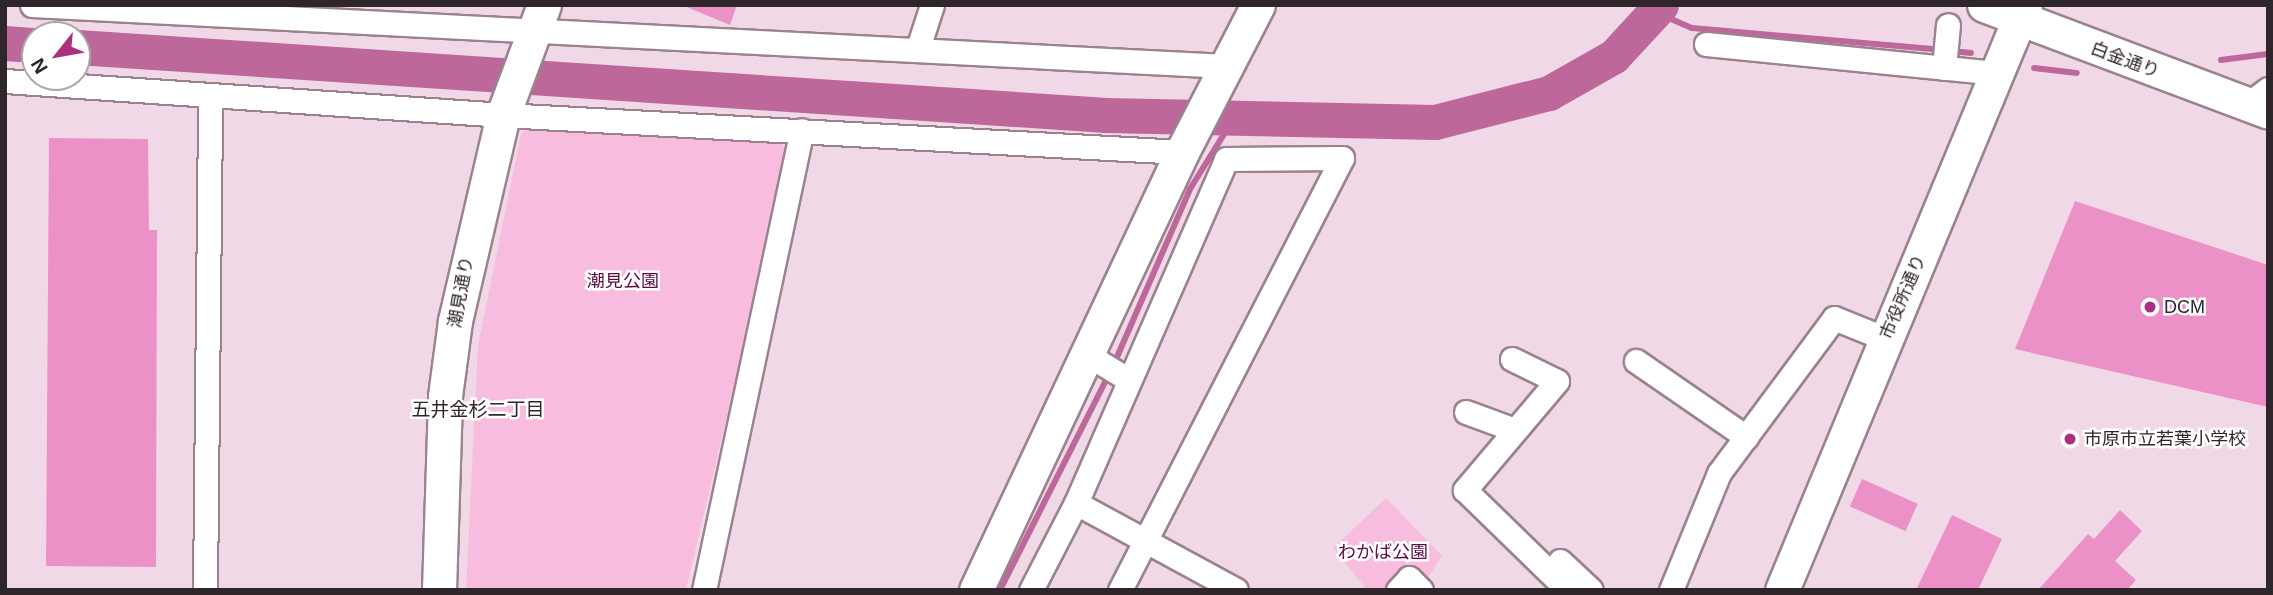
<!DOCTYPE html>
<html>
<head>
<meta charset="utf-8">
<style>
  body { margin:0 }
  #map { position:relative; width:2273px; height:595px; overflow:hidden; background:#f1d8e6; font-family:Arial,"Noto Sans JP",sans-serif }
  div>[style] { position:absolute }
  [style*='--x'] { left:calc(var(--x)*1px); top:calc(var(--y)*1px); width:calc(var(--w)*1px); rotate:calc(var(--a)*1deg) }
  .green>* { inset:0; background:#f8bdde }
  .stream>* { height:6px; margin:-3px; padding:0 3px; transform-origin:3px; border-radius:3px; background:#bd679b }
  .river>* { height:35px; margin:-17.5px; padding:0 17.5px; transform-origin:17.5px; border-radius:17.5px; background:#bd679b }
  .building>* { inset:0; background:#ec91c7; transform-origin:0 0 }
  .roads { filter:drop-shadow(2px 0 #9a828f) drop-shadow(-2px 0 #9a828f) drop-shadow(0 2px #9a828f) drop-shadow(0 -2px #9a828f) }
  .street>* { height:23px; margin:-11.5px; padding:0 11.5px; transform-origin:11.5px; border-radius:11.5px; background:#fff }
  .secondary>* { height:33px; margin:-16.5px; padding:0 16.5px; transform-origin:16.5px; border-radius:16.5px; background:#fff }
  .dots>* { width:19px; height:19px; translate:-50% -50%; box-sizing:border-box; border:4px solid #fff; border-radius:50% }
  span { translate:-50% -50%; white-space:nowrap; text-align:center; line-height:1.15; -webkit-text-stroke:5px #fff; paint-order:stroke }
  .street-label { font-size:18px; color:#2f262b }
  .park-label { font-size:18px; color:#5c0b43 }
  .poi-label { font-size:18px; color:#2f262b }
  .left { translate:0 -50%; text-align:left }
  .neighbourhood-label { font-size:19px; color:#2f262b }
  .frame { position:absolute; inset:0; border:7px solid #2f262b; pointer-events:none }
  .north { position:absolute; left:21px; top:21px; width:70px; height:70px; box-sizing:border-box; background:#fff; border:2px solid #aca8aa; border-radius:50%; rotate:239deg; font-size:19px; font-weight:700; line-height:28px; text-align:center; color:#2f262b }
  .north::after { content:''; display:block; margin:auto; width:24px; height:32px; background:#aa2f81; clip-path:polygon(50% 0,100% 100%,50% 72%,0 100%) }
</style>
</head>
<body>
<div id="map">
  <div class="green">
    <div style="clip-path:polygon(532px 124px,779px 141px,789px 152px,686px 590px,466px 590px,478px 345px,521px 134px)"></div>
    <div style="clip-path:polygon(1386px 498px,1442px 556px,1420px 589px,1367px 590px,1333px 548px)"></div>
  </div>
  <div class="stream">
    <div style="--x:1655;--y:12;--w:40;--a:23.4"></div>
    <div style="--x:1692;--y:28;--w:250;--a:5"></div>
    <div style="--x:1952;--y:51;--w:19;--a:6"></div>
    <div style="--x:2221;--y:60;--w:47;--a:-7.3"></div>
    <div style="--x:2034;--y:68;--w:43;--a:6.6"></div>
    <div style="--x:1114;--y:364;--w:191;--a:-66.5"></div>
    <div style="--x:1190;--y:189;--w:84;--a:-58.2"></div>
    <div style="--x:1000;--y:590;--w:242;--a:-63.2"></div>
  </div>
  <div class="river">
    <div style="--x:5;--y:43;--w:30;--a:4"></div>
    <div style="--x:77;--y:47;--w:1031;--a:3.78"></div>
    <div style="--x:1106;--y:115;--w:329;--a:1.2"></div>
    <div style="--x:1435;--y:122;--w:118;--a:-14.3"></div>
    <div style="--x:1549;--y:93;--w:75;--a:-29.6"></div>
    <div style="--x:1614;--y:56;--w:69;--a:-47.3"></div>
  </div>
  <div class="building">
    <div style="clip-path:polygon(682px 5px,737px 5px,730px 25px)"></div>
    <div style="clip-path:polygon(49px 138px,148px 139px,149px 230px,157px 230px,156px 567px,46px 566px)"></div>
    <div style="clip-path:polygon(2075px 201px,2268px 265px,2268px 407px,2015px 349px)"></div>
    <div style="left:1862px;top:479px;width:61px;height:30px;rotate:24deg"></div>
    <div style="clip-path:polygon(2120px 510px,2142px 531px,2115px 561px,2136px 580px,2127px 590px,2038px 590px,2088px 534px,2094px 539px)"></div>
    <div style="clip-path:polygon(1952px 515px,2002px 539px,1978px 590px,1916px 590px)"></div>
  </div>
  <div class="roads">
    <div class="street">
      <div style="--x:32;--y:5;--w:1196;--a:2.92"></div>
      <div style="--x:1706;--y:44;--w:291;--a:5.7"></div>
      <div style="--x:918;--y:48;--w:45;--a:-72"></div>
      <div style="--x:1944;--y:68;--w:43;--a:-84.7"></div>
      <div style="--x:5;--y:81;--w:499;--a:3.9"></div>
      <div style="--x:503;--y:115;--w:680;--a:3.12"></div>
      <div style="--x:2248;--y:104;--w:25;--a:-37"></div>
      <div style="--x:1088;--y:355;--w:48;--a:31.4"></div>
      <div style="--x:1512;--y:359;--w:50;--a:26.1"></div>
      <div style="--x:1557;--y:381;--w:143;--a:130.2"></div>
      <div style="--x:1465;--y:490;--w:144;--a:44.2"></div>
      <div style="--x:1636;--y:361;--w:134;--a:34.6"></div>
      <div style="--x:1466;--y:412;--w:52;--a:20.2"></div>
      <div style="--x:1076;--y:503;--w:182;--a:28.5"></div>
      <div style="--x:1560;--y:561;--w:42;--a:43.1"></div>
      <div style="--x:205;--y:590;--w:495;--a:-89.4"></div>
      <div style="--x:704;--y:590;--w:470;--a:-78"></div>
      <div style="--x:1031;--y:590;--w:98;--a:-62.7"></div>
      <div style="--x:1076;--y:503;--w:375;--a:-66.4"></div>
      <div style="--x:1226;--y:159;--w:116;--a:-0.5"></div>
      <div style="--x:1342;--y:158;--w:486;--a:117.2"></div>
      <div style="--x:1398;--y:590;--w:16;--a:-47"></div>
      <div style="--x:1409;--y:578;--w:17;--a:45"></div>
      <div style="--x:1671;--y:590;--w:126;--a:-67.7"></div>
      <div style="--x:1719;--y:473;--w:193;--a:-53.4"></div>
      <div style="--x:1834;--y:318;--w:56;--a:22"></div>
    </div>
    <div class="secondary">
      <div style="--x:1984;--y:5;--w:303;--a:20.6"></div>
      <div style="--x:439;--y:590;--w:194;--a:-88.2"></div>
      <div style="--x:445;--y:396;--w:76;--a:-82.4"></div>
      <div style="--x:455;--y:321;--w:212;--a:-76.9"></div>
      <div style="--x:503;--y:115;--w:117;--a:-69.6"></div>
      <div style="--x:976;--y:590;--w:484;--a:-64.8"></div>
      <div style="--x:1182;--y:152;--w:165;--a:-62.7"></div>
      <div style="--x:1782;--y:590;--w:633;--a:-67.44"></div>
    </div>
  </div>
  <div class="dots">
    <div style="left:2150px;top:307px;background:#aa2f81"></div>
    <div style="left:2070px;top:439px;background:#aa2f81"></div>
  </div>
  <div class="street-label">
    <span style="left:2125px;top:60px;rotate:20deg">白金通り</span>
    <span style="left:461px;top:292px;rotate:-80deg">潮見通り</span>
    <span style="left:1903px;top:297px;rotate:-67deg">市役所通り</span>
  </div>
  <div class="park-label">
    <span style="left:623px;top:281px">潮見公園</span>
    <span style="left:1383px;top:552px">わかば公園</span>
  </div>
  <div class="poi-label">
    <span class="left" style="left:2164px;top:307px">DCM</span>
    <span class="left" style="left:2084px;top:439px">市原市立若葉小学校</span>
  </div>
  <div class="neighbourhood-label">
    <span style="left:478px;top:410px">五井金杉二丁目</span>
  </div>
  <div class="frame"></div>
  <div class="north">N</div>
</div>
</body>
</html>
